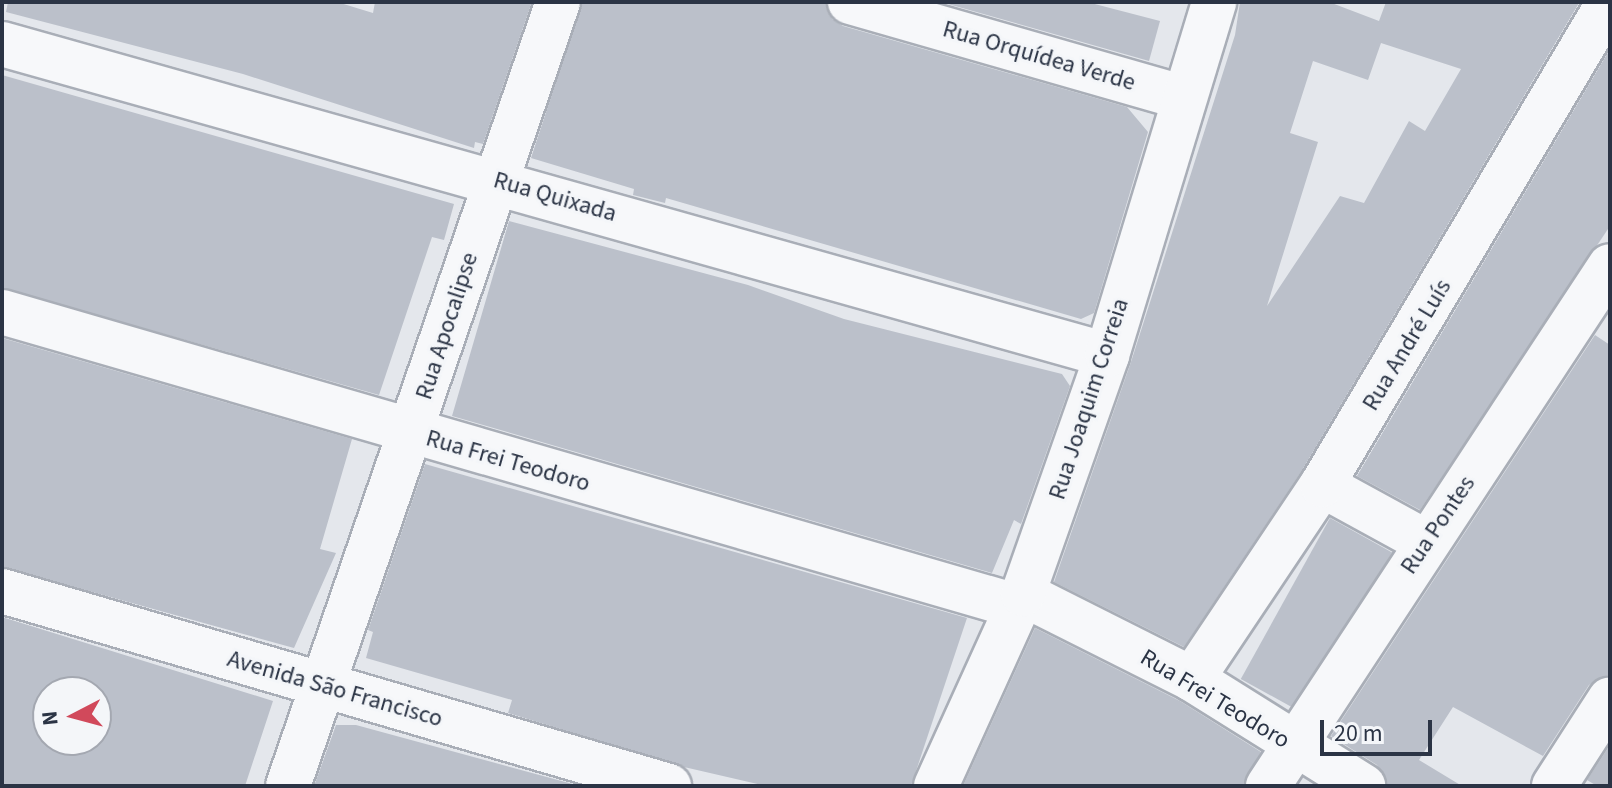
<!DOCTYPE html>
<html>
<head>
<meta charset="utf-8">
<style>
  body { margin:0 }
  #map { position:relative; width:1612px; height:788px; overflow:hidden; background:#e4e7ec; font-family:"Source Sans 3",sans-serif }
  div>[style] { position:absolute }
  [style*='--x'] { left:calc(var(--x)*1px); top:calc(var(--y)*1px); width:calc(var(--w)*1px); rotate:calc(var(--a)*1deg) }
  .building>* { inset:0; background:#bbc0ca; transform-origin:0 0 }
  .roads { filter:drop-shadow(2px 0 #a9aeb7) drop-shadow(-2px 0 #a9aeb7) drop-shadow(0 2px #a9aeb7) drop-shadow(0 -2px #a9aeb7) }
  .minor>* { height:44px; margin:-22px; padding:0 22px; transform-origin:22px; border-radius:22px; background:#f7f8fa }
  span { translate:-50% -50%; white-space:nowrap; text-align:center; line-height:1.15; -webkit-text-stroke:6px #f4f6f9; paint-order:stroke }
  .street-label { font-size:24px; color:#2b3445 }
  .frame { position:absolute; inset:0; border:4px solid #2b3445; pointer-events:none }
  .north { position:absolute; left:32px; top:676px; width:80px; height:80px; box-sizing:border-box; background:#f4f6f9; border:2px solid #a4a8b1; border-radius:50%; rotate:264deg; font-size:22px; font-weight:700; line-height:32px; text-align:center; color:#2b3445 }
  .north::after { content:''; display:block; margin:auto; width:28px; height:36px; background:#d1495b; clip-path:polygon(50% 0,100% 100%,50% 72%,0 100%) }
  .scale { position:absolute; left:1320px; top:720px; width:112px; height:36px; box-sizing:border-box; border:4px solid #2b3445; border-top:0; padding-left:10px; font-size:24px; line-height:28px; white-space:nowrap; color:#2b3445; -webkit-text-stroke:6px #f4f6f9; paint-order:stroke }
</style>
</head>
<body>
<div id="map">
  <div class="building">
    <div style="clip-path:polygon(8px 2px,337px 2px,373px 13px,375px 2px,532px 2px,483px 144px,475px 142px,474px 148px,243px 74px,6px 12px)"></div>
    <div style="clip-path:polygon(582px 2px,826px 2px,832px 19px,843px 26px,1127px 107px,1148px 132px,1094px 313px,1081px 319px,666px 198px,665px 203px,633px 195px,634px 189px,531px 158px)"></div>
    <div style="clip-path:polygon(941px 2px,1087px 2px,1160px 21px,1149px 61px)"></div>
    <div style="clip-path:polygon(evenodd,1240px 2px,1329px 2px,1379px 21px,1386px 2px,1579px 3px,1301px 472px,1184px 647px,1054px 582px,1131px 362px,1235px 35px,1240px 2px,1381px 43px,1461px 69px,1425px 131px,1409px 121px,1364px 203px,1340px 196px,1267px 306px,1318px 142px,1290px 133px,1313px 61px,1368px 80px,1381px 43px)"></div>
    <div style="clip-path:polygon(1610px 49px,1610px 226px,1420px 510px,1357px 476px)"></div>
    <div style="clip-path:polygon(2px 75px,454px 204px,444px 240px,432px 237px,379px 395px,2px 288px)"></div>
    <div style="clip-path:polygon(509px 221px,748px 285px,844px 319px,1062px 374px,1070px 386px,1021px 524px,1014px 520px,992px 573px,452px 416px)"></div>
    <div style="clip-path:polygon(1595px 335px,1610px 345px,1610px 674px,1589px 685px,1543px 756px,1453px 707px,1419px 760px,1462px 786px,1388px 786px,1377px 765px,1331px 736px)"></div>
    <div style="clip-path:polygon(2px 338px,352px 439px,320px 549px,336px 553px,294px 648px,2px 567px)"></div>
    <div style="clip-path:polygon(425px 464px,967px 618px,911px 786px,766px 786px,684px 767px,508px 713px,512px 700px,366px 658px,373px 632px,368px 630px)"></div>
    <div style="left:1330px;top:518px;width:71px;height:184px;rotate:29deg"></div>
    <div style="clip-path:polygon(evenodd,2px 617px,273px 701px,245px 786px,2px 786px,2px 617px,48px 692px,96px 692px,96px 740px,48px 740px,48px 692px)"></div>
    <div style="clip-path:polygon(1035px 628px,1180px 701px,1261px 752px,1243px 786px,963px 786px)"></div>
    <div style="clip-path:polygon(336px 725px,356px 725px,580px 786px,314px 786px)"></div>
    <div style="clip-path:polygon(1610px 745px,1610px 786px,1597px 786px,1587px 780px)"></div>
  </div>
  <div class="roads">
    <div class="minor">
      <div style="--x:850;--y:2;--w:345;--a:16"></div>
      <div style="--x:2;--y:44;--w:1148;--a:15.72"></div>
      <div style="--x:2;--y:312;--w:1056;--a:16.17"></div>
      <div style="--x:1322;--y:485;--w:119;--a:28.7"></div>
      <div style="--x:2;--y:591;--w:695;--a:16.3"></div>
      <div style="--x:1023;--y:594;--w:189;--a:26.7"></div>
      <div style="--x:1192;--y:679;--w:202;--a:32"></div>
      <div style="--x:1192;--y:679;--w:234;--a:-56.2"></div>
      <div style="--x:1322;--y:485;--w:562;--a:-59.28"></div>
      <div style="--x:288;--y:786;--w:829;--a:-71"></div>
      <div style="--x:936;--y:786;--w:211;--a:-65.6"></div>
      <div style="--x:1023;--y:594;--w:253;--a:-70.6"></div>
      <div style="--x:1107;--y:355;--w:369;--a:-73.1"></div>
      <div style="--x:1268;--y:786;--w:622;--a:-56.67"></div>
      <div style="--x:1554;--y:786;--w:103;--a:-57.2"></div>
    </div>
  </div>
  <div class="street-label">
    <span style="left:1039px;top:56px;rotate:16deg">Rua Orquídea Verde</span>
    <span style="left:555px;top:197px;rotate:16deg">Rua Quixada</span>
    <span style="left:447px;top:326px;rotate:-72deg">Rua Apocalipse</span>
    <span style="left:1407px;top:345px;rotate:-59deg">Rua André Luís</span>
    <span style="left:1089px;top:399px;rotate:-72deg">Rua Joaquim Correia</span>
    <span style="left:508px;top:461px;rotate:16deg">Rua Frei Teodoro</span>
    <span style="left:1438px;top:525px;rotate:-56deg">Rua Pontes</span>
    <span style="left:335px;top:689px;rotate:16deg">Avenida São Francisco</span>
    <span style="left:1215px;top:699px;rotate:31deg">Rua Frei Teodoro</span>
  </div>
  <div class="frame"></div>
  <div class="north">N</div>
  <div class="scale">20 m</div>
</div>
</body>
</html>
